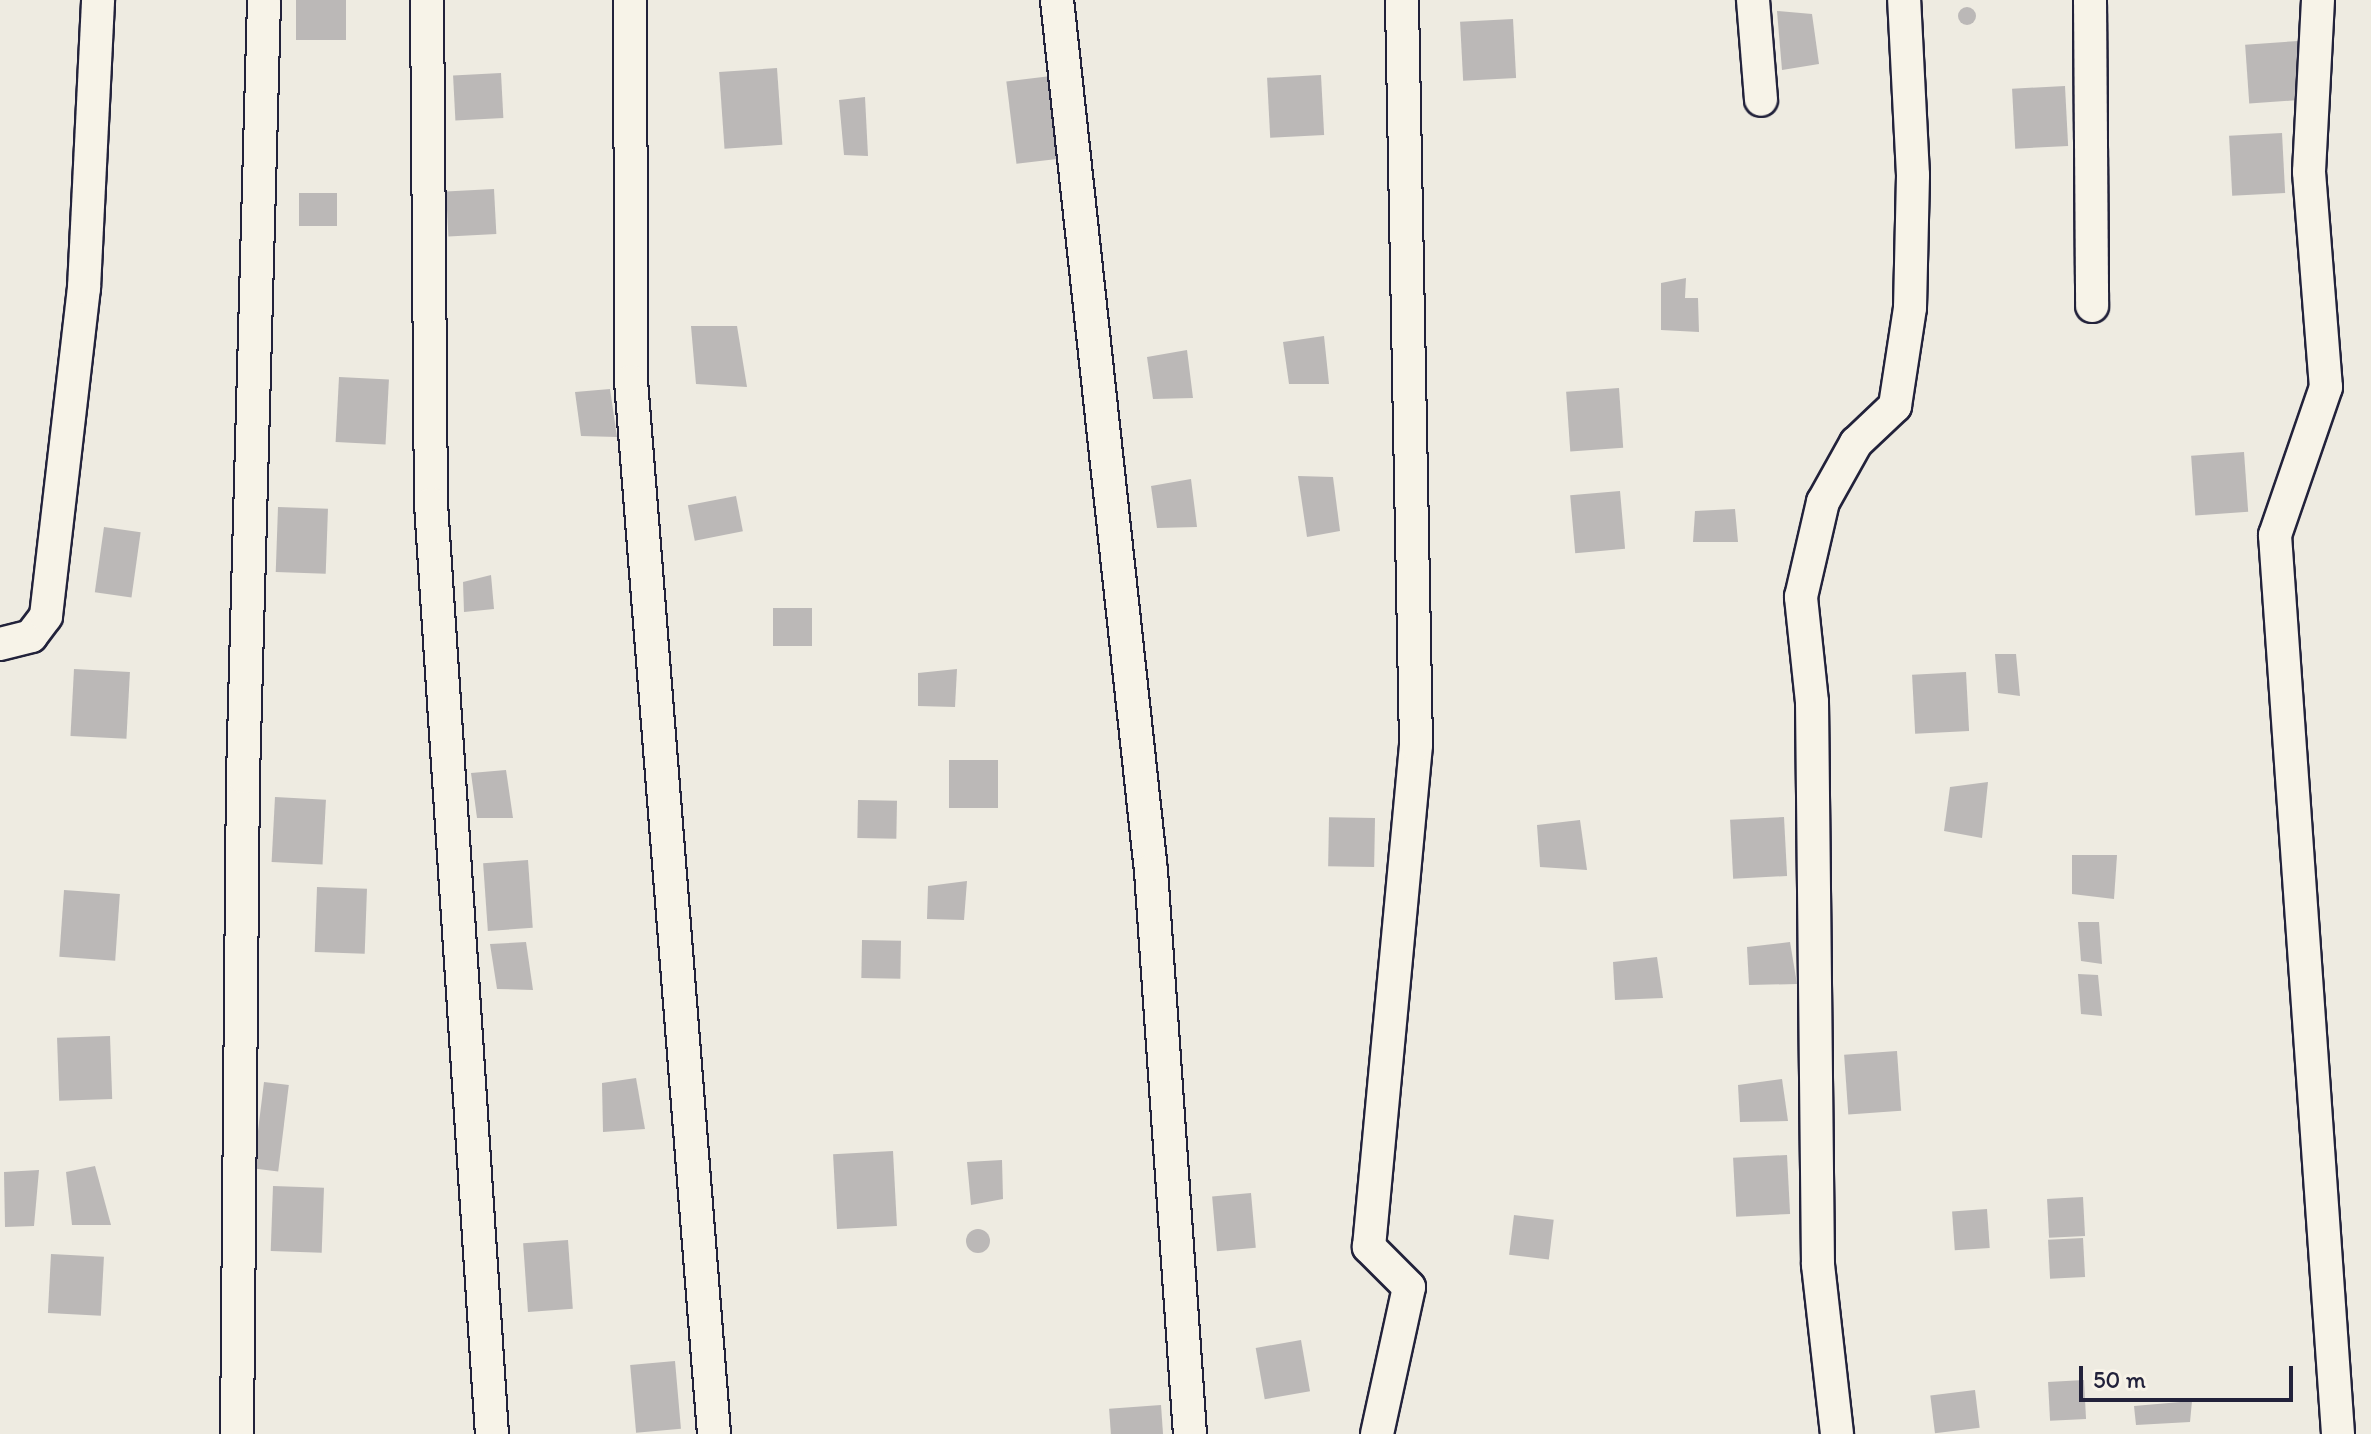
<!DOCTYPE html>
<html>
<head>
<meta charset="utf-8">
<style>
  body { margin:0 }
  #map { position:relative; width:2371px; height:1434px; overflow:hidden; background:#eeebe1; font-family:Itim,sans-serif }
  div>[style] { position:absolute }
  [style*='--x'] { left:calc(var(--x)*1px); top:calc(var(--y)*1px); width:calc(var(--w)*1px); rotate:calc(var(--a)*1deg) }
  .building>* { inset:0; background:#bbb8b7; transform-origin:0 0 }
  .round { border-radius:50% }
  .roads { filter:drop-shadow(2px 0 #22223b) drop-shadow(-2px 0 #22223b) drop-shadow(0 2px #22223b) drop-shadow(0 -2px #22223b) }
  .minor>* { height:32px; margin:-16px; padding:0 16px; transform-origin:16px; border-radius:16px; background:#f7f3e8 }
  span { translate:-50% -50%; white-space:nowrap; text-align:center; line-height:1.15; -webkit-text-stroke:8px #f7f3e8; paint-order:stroke }
  .scale { position:absolute; left:2079px; top:1366px; width:214px; height:36px; box-sizing:border-box; border:4px solid #22223b; border-top:0; padding-left:10px; font-size:24px; line-height:28px; white-space:nowrap; color:#22223b; -webkit-text-stroke:6px #f7f3e8; paint-order:stroke }
</style>
</head>
<body>
<div id="map">
  <div class="building">
    <div style="left:296px;top:0;width:50px;height:40px"></div>
    <div class="round" style="left:1958px;top:7px;width:18px;height:18px"></div>
    <div style="clip-path:polygon(1777px 11px,1812px 14px,1819px 64px,1782px 70px)"></div>
    <div style="left:1513px;top:19px;width:59px;height:53px;rotate:87deg"></div>
    <div style="left:2298px;top:41px;width:59px;height:53px;rotate:86deg"></div>
    <div style="left:777px;top:68px;width:77px;height:58px;rotate:86deg"></div>
    <div style="left:501px;top:73px;width:45px;height:48px;rotate:87deg"></div>
    <div style="left:1321px;top:75px;width:60px;height:54px;rotate:87deg"></div>
    <div style="left:1051px;top:76px;width:83px;height:45px;rotate:83deg"></div>
    <div style="left:2065px;top:86px;width:60px;height:53px;rotate:87deg"></div>
    <div style="clip-path:polygon(865px 97px,868px 156px,844px 155px,839px 100px)"></div>
    <div style="left:2282px;top:133px;width:60px;height:53px;rotate:87deg"></div>
    <div style="left:494px;top:189px;width:45px;height:48px;rotate:87deg"></div>
    <div style="left:299px;top:193px;width:38px;height:33px"></div>
    <div style="clip-path:polygon(1686px 278px,1685px 298px,1698px 298px,1699px 332px,1661px 330px,1661px 283px)"></div>
    <div style="clip-path:polygon(691px 326px,737px 326px,747px 387px,696px 384px)"></div>
    <div style="clip-path:polygon(1324px 336px,1329px 384px,1289px 384px,1283px 342px)"></div>
    <div style="clip-path:polygon(1187px 350px,1193px 398px,1153px 399px,1147px 357px)"></div>
    <div style="left:339px;top:377px;width:50px;height:65px;rotate:3deg"></div>
    <div style="left:1619px;top:388px;width:60px;height:53px;rotate:86deg"></div>
    <div style="clip-path:polygon(610px 389px,617px 437px,581px 436px,575px 392px)"></div>
    <div style="left:2244px;top:452px;width:60px;height:53px;rotate:86deg"></div>
    <div style="clip-path:polygon(1298px 476px,1333px 477px,1340px 531px,1307px 537px)"></div>
    <div style="clip-path:polygon(1191px 479px,1197px 527px,1157px 528px,1151px 486px)"></div>
    <div style="left:1620px;top:491px;width:58px;height:50px;rotate:85deg"></div>
    <div style="left:736px;top:496px;width:36px;height:49px;rotate:79deg"></div>
    <div style="left:278px;top:507px;width:50px;height:65px;rotate:2deg"></div>
    <div style="clip-path:polygon(1735px 509px,1738px 542px,1693px 542px,1695px 511px)"></div>
    <div style="left:104px;top:527px;width:37px;height:66px;rotate:8deg"></div>
    <div style="clip-path:polygon(491px 575px,494px 609px,464px 612px,463px 582px)"></div>
    <div style="left:773px;top:608px;width:39px;height:38px"></div>
    <div style="clip-path:polygon(1995px 654px,2016px 654px,2020px 696px,1998px 693px)"></div>
    <div style="left:74px;top:669px;width:56px;height:67px;rotate:3deg"></div>
    <div style="clip-path:polygon(957px 669px,955px 707px,918px 706px,918px 673px)"></div>
    <div style="left:1966px;top:672px;width:59px;height:54px;rotate:87deg"></div>
    <div style="left:949px;top:760px;width:49px;height:48px"></div>
    <div style="clip-path:polygon(506px 770px,513px 818px,477px 818px,471px 773px)"></div>
    <div style="clip-path:polygon(1988px 782px,1982px 838px,1944px 831px,1950px 787px)"></div>
    <div style="left:275px;top:797px;width:51px;height:65px;rotate:3deg"></div>
    <div style="left:858px;top:800px;width:39px;height:38px;rotate:1deg"></div>
    <div style="left:1784px;top:817px;width:59px;height:54px;rotate:87deg"></div>
    <div style="left:1375px;top:818px;width:49px;height:46px;rotate:91deg"></div>
    <div style="clip-path:polygon(1580px 820px,1587px 870px,1540px 867px,1537px 825px)"></div>
    <div style="clip-path:polygon(2072px 855px,2117px 855px,2114px 899px,2072px 894px)"></div>
    <div style="left:528px;top:860px;width:68px;height:45px;rotate:86deg"></div>
    <div style="clip-path:polygon(967px 881px,964px 920px,927px 919px,928px 886px)"></div>
    <div style="left:317px;top:887px;width:50px;height:65px;rotate:2deg"></div>
    <div style="left:64px;top:890px;width:56px;height:67px;rotate:4deg"></div>
    <div style="clip-path:polygon(2078px 922px,2099px 922px,2102px 964px,2081px 961px)"></div>
    <div style="left:862px;top:940px;width:39px;height:38px;rotate:1deg"></div>
    <div style="clip-path:polygon(526px 942px,533px 990px,497px 989px,490px 944px)"></div>
    <div style="clip-path:polygon(1790px 942px,1797px 984px,1749px 985px,1747px 947px)"></div>
    <div style="clip-path:polygon(1657px 957px,1663px 998px,1615px 1000px,1613px 962px)"></div>
    <div style="clip-path:polygon(2078px 974px,2098px 975px,2102px 1016px,2081px 1014px)"></div>
    <div style="left:110px;top:1036px;width:63px;height:53px;rotate:88deg"></div>
    <div style="left:1897px;top:1051px;width:60px;height:53px;rotate:86deg"></div>
    <div style="clip-path:polygon(636px 1078px,645px 1129px,603px 1132px,602px 1083px)"></div>
    <div style="clip-path:polygon(1782px 1079px,1788px 1121px,1740px 1122px,1738px 1085px)"></div>
    <div style="left:264px;top:1082px;width:25px;height:87px;rotate:7deg"></div>
    <div style="left:893px;top:1151px;width:75px;height:60px;rotate:87deg"></div>
    <div style="left:1787px;top:1155px;width:59px;height:54px;rotate:87deg"></div>
    <div style="clip-path:polygon(1002px 1160px,1003px 1199px,971px 1205px,967px 1162px)"></div>
    <div style="clip-path:polygon(95px 1166px,111px 1225px,72px 1225px,66px 1172px)"></div>
    <div style="clip-path:polygon(39px 1170px,34px 1226px,5px 1227px,4px 1172px)"></div>
    <div style="left:273px;top:1186px;width:51px;height:65px;rotate:2deg"></div>
    <div style="left:1251px;top:1193px;width:55px;height:39px;rotate:85deg"></div>
    <div style="left:2083px;top:1197px;width:39px;height:36px;rotate:87deg"></div>
    <div style="left:1987px;top:1209px;width:39px;height:35px;rotate:86deg"></div>
    <div style="left:1514px;top:1215px;width:40px;height:40px;rotate:7deg"></div>
    <div class="round" style="left:966px;top:1229px;width:24px;height:24px"></div>
    <div style="left:2083px;top:1238px;width:39px;height:35px;rotate:87deg"></div>
    <div style="left:568px;top:1240px;width:69px;height:45px;rotate:86deg"></div>
    <div style="left:51px;top:1254px;width:53px;height:59px;rotate:3deg"></div>
    <div style="left:1301px;top:1340px;width:52px;height:46px;rotate:80deg"></div>
    <div style="left:675px;top:1361px;width:68px;height:45px;rotate:85deg"></div>
    <div style="left:2084px;top:1380px;width:39px;height:36px;rotate:87deg"></div>
    <div style="left:1975px;top:1390px;width:38px;height:45px;rotate:83deg"></div>
    <div style="clip-path:polygon(2192px 1401px,2190px 1422px,2136px 1425px,2134px 1406px)"></div>
    <div style="left:1161px;top:1405px;width:29px;height:52px;rotate:86deg"></div>
  </div>
  <div class="roads">
    <div class="minor">
      <div style="--x:427;--y:0;--w:504;--a:89.55"></div>
      <div style="--x:431;--y:504;--w:932;--a:86.25"></div>
      <div style="--x:630;--y:0;--w:381;--a:89.8"></div>
      <div style="--x:631;--y:381;--w:1056;--a:85.49"></div>
      <div style="--x:1057;--y:0;--w:876;--a:83.84"></div>
      <div style="--x:1151;--y:871;--w:564;--a:86.04"></div>
      <div style="--x:1753;--y:0;--w:100;--a:85.4"></div>
      <div style="--x:2090;--y:0;--w:306;--a:89.6"></div>
      <div style="--x:2318;--y:0;--w:172;--a:93"></div>
      <div style="--x:2309;--y:172;--w:216;--a:85.5"></div>
      <div style="--x:2326;--y:387;--w:157;--a:109"></div>
      <div style="--x:2275;--y:535;--w:901;--a:85.99"></div>
      <div style="--x:0;--y:644;--w:32;--a:-14"></div>
      <div style="--x:31;--y:636;--w:25;--a:-53"></div>
      <div style="--x:46;--y:616;--w:330;--a:-83.4"></div>
      <div style="--x:84;--y:288;--w:288;--a:-87.2"></div>
      <div style="--x:237;--y:1434;--w:657;--a:-89.48"></div>
      <div style="--x:243;--y:777;--w:777;--a:-88.45"></div>
      <div style="--x:1377;--y:1434;--w:150;--a:-77.7"></div>
      <div style="--x:1409;--y:1287;--w:57;--a:-135"></div>
      <div style="--x:1369;--y:1247;--w:504;--a:-84.65"></div>
      <div style="--x:1416;--y:745;--w:745;--a:-91.08"></div>
      <div style="--x:1837;--y:1434;--w:170;--a:-96.4"></div>
      <div style="--x:1818;--y:1265;--w:563;--a:-90.61"></div>
      <div style="--x:1812;--y:702;--w:106;--a:-96"></div>
      <div style="--x:1801;--y:597;--w:98;--a:-77"></div>
      <div style="--x:1823;--y:502;--w:68;--a:-60.8"></div>
      <div style="--x:1856;--y:443;--w:54;--a:-43.5"></div>
      <div style="--x:1895;--y:406;--w:99;--a:-81.3"></div>
      <div style="--x:1910;--y:308;--w:133;--a:-88.7"></div>
      <div style="--x:1913;--y:175;--w:175;--a:-92.9"></div>
    </div>
  </div>
  <div class="scale">50 m</div>
</div>
</body>
</html>
